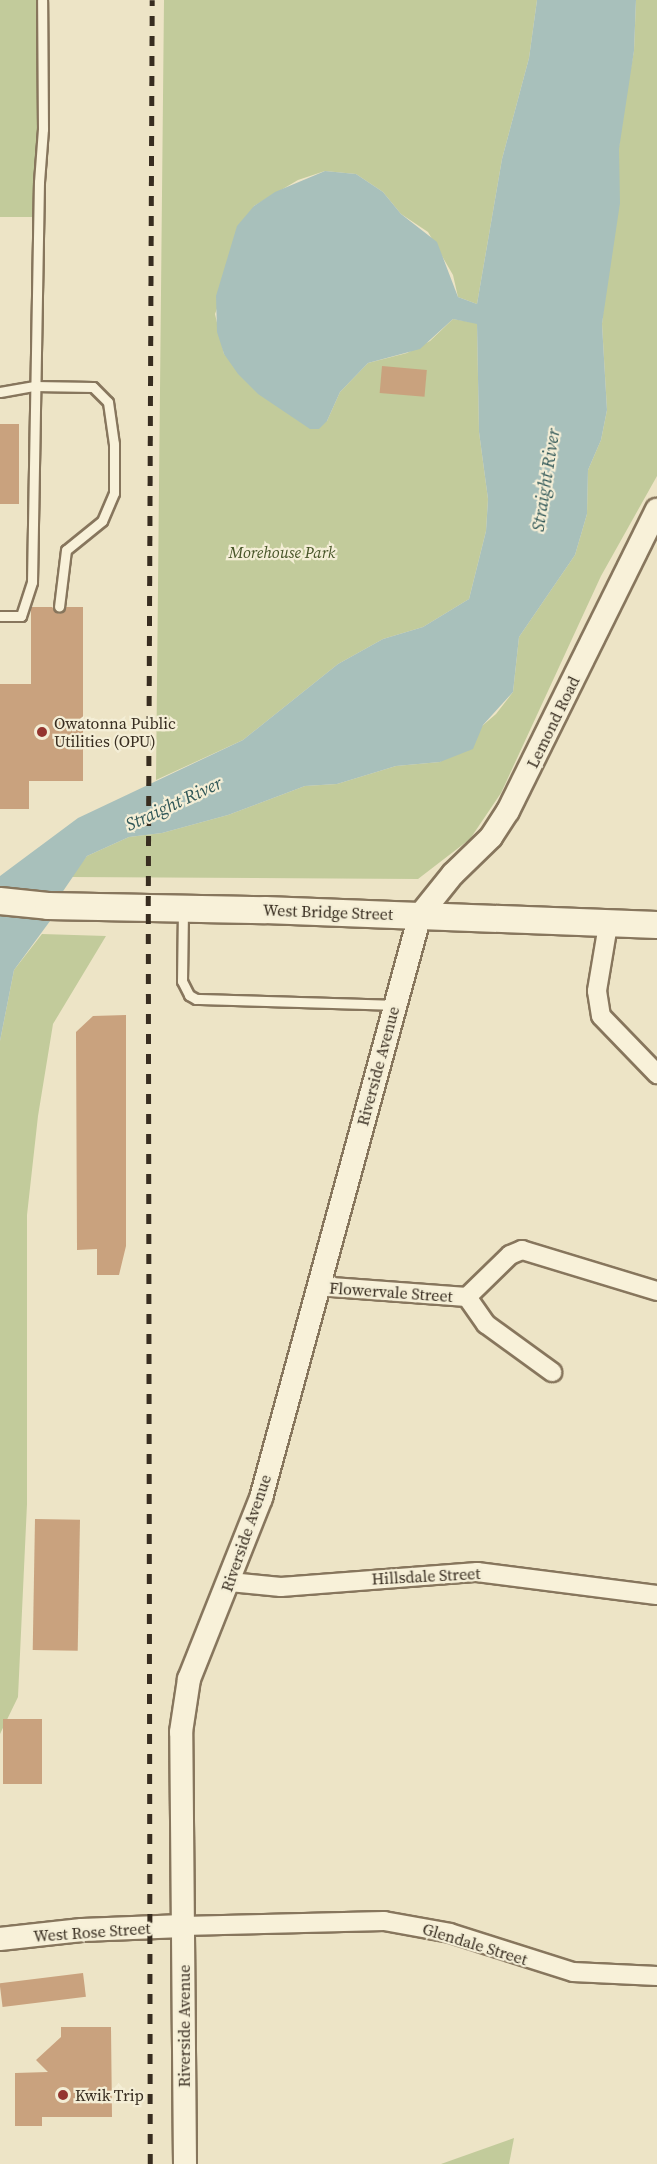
<!DOCTYPE html>
<html>
<head>
<meta charset="utf-8">
<style>
  body { margin:0 }
  #map { position:relative; width:657px; height:2164px; overflow:hidden; background:#ede4c6; font-family:"Source Serif 4",serif }
  div>[style] { position:absolute }
  [style*='--x'] { left:calc(var(--x)*1px); top:calc(var(--y)*1px); width:calc(var(--w)*1px); rotate:calc(var(--a)*1deg) }
  .green>* { inset:0; background:#c2cb9b; transform-origin:0 0 }
  .water>* { inset:0; background:#a8c0bb }
  .building>* { inset:0; background:#c9a27e; transform-origin:0 0 }
  .roads { filter:drop-shadow(2px 0 #87765d) drop-shadow(-2px 0 #87765d) drop-shadow(0 2px #87765d) drop-shadow(0 -2px #87765d) }
  .service>* { height:9px; margin:-4.5px; padding:0 4.5px; transform-origin:4.5px; border-radius:4.5px; background:#f8f1d9 }
  .minor>* { height:18px; margin:-9px; padding:0 9px; transform-origin:9px; border-radius:9px; background:#f8f1d9 }
  .tertiary>* { height:22px; margin:-11px; padding:0 11px; transform-origin:11px; border-radius:11px; background:#f8f1d9 }
  .secondary>* { height:26px; margin:-13px; padding:0 13px; transform-origin:13px; border-radius:13px; background:#f8f1d9 }
  .rail>* { height:4.5px; margin-top:-2.25px; transform-origin:0; background:repeating-linear-gradient(90deg,#382d20 0 10px,transparent 0 20px) }
  .dots>* { width:16px; height:16px; translate:-50% -50%; box-sizing:border-box; border:3px solid #f4eed6; border-radius:50% }
  span { translate:-50% -50%; white-space:nowrap; text-align:center; line-height:1.15; -webkit-text-stroke:4.5px #f4eed6; paint-order:stroke }
  .park-label { font-size:16px; color:#465427; font-style:italic }
  .street-label { font-size:16px; color:#382d20 }
  .poi-label { font-size:16px; color:#382d20 }
  .left { translate:0 -50%; text-align:left }
  .water-label { font-size:18px; color:#305757; font-style:italic }
</style>
</head>
<body>
<div id="map">
  <div class="green">
    <div style="left:0;top:0;width:37px;height:217px"></div>
    <div style="clip-path:polygon(164px 0,537px 0,529px 58px,502px 159px,477px 304px,458px 297px,453px 275px,428px 232px,401px 214px,383px 192px,356px 174px,325px 171px,298px 180px,254px 206px,215px 314px,224px 354px,327px 421px,340px 392px,368px 363px,407px 353px,430px 341px,453px 319px,477px 323px,479px 432px,488px 499px,486px 531px,469px 599px,423px 627px,383px 639px,338px 664px,243px 740px,156px 780px)"></div>
    <div style="clip-path:polygon(636px 0,657px 0,657px 476px,601px 576px,501px 793px,470px 839px,418px 879px,70px 877px,87px 856px,129px 837px,162px 833px,228px 815px,305px 786px,337px 784px,396px 766px,440px 762px,496px 714px,513px 692px,519px 637px,575px 555px,587px 514px,588px 470px,601px 440px,607px 410px,602px 324px,622px 115px,634px 51px)"></div>
    <div style="clip-path:polygon(42px 934px,106px 936px,53px 1024px,38px 1116px,27px 1215px,27px 1504px,18px 1697px,0 1734px,0 1041px,14px 970px)"></div>
    <div style="clip-path:polygon(514px 2138px,509px 2164px,441px 2164px)"></div>
  </div>
  <div class="water">
    <div style="clip-path:polygon(537px 0,636px 0,634px 51px,619px 149px,620px 203px,602px 324px,607px 410px,601px 440px,588px 470px,587px 514px,575px 555px,519px 637px,513px 692px,483px 725px,473px 749px,440px 762px,396px 766px,337px 784px,305px 786px,228px 815px,162px 833px,129px 837px,87px 856px,55px 903px,53px 917px,14px 970px,0 1041px,0 876px,78px 818px,243px 740px,338px 664px,383px 639px,423px 627px,469px 599px,486px 531px,488px 499px,479px 432px,477px 324px,453px 319px,420px 349px,368px 363px,340px 392px,327px 421px,319px 429px,310px 429px,258px 394px,238px 374px,224px 354px,217px 332px,216px 296px,237px 226px,254px 206px,275px 192px,325px 171px,356px 174px,383px 192px,401px 214px,437px 242px,458px 297px,477px 304px,502px 159px,529px 58px)"></div>
  </div>
  <div class="building">
    <div style="left:382px;top:366px;width:45px;height:27px;rotate:5deg"></div>
    <div style="left:0;top:424px;width:19px;height:80px"></div>
    <div style="clip-path:polygon(31px 607px,52px 607px,59px 614px,66px 607px,83px 607px,83px 781px,29px 781px,29px 809px,0 809px,0 684px,31px 684px)"></div>
    <div style="clip-path:polygon(126px 1015px,126px 1246px,119px 1275px,97px 1275px,97px 1249px,77px 1250px,76px 1032px,93px 1016px)"></div>
    <div style="left:35px;top:1519px;width:45px;height:131px;rotate:1deg"></div>
    <div style="left:3px;top:1719px;width:39px;height:65px"></div>
    <div style="left:83px;top:1973px;width:24px;height:84px;rotate:83deg"></div>
    <div style="clip-path:polygon(61px 2027px,111px 2027px,112px 2117px,42px 2117px,42px 2126px,15px 2126px,15px 2073px,48px 2072px,36px 2060px,61px 2037px)"></div>
  </div>
  <div class="roads">
    <div class="service">
      <div style="--x:0;--y:392;--w:35;--a:-10"></div>
      <div style="--x:34;--y:386;--w:59;--a:1"></div>
      <div style="--x:93;--y:387;--w:21;--a:45"></div>
      <div style="--x:108;--y:402;--w:42;--a:81.9"></div>
      <div style="--x:114;--y:444;--w:49;--a:90"></div>
      <div style="--x:114;--y:493;--w:30;--a:113"></div>
      <div style="--x:102;--y:521;--w:46;--a:141.1"></div>
      <div style="--x:66;--y:550;--w:57;--a:97"></div>
      <div style="--x:0;--y:616;--w:21;--a:0"></div>
      <div style="--x:21;--y:616;--w:36;--a:-72"></div>
      <div style="--x:32;--y:582;--w:400;--a:-89"></div>
      <div style="--x:39;--y:182;--w:53;--a:-85.7"></div>
      <div style="--x:43;--y:129;--w:129;--a:-90.4"></div>
      <div style="--x:183;--y:910;--w:71;--a:90.8"></div>
      <div style="--x:182;--y:981;--w:16;--a:63"></div>
      <div style="--x:189;--y:995;--w:8;--a:30"></div>
      <div style="--x:196;--y:999;--w:198;--a:1.7"></div>
    </div>
    <div class="minor">
      <div style="--x:608;--y:925;--w:67;--a:99.5"></div>
      <div style="--x:597;--y:991;--w:25;--a:81"></div>
      <div style="--x:601;--y:1016;--w:81;--a:46"></div>
      <div style="--x:318;--y:1286;--w:149;--a:4.2"></div>
      <div style="--x:467;--y:1297;--w:60;--a:-44.3"></div>
      <div style="--x:510;--y:1255;--w:13;--a:-23"></div>
      <div style="--x:522;--y:1250;--w:141;--a:16.9"></div>
      <div style="--x:467;--y:1297;--w:33;--a:55"></div>
      <div style="--x:486;--y:1324;--w:82;--a:36"></div>
      <div style="--x:230;--y:1582;--w:51;--a:5.6"></div>
      <div style="--x:281;--y:1587;--w:197;--a:-4.4"></div>
      <div style="--x:477;--y:1572;--w:181;--a:7.3"></div>
      <div style="--x:183;--y:1926;--w:201;--a:-1.4"></div>
      <div style="--x:384;--y:1921;--w:67;--a:10.3"></div>
      <div style="--x:450;--y:1933;--w:129;--a:17.6"></div>
      <div style="--x:573;--y:1972;--w:84;--a:2.7"></div>
    </div>
    <div class="tertiary">
      <div style="--x:0;--y:1939;--w:82;--a:-6.3"></div>
      <div style="--x:82;--y:1930;--w:101;--a:-2.3"></div>
      <div style="--x:185;--y:2164;--w:432;--a:-90.5"></div>
      <div style="--x:181;--y:1732;--w:54;--a:-81.4"></div>
      <div style="--x:189;--y:1679;--w:195;--a:-68.3"></div>
      <div style="--x:261;--y:1498;--w:604;--a:-74.74"></div>
      <div style="--x:420;--y:915;--w:53;--a:-51.2"></div>
      <div style="--x:453;--y:874;--w:53;--a:-44.2"></div>
      <div style="--x:491;--y:837;--w:31;--a:-57"></div>
      <div style="--x:508;--y:811;--w:336;--a:-63.7"></div>
    </div>
    <div class="secondary">
      <div style="--x:0;--y:901;--w:48;--a:5.9"></div>
      <div style="--x:48;--y:906;--w:217;--a:1.1"></div>
      <div style="--x:265;--y:910;--w:392;--a:2.2"></div>
    </div>
  </div>
  <div class="rail">
    <div style="--x:150;--y:2164;--w:1258;--a:-90.09"></div>
    <div style="--x:148;--y:906;--w:906;--a:-89.75"></div>
  </div>
  <div class="dots">
    <div style="left:42px;top:732px;background:#94352f"></div>
    <div style="left:63px;top:2095px;background:#94352f"></div>
  </div>
  <div class="park-label">
    <span style="left:282px;top:552px">Morehouse Park</span>
  </div>
  <div class="street-label">
    <span style="left:553px;top:722px;rotate:-64deg">Lemond Road</span>
    <span style="left:328px;top:912px;rotate:2deg">West Bridge Street</span>
    <span style="left:378px;top:1066px;rotate:-75deg">Riverside Avenue</span>
    <span style="left:391px;top:1292px;rotate:4deg">Flowervale Street</span>
    <span style="left:246px;top:1533px;rotate:-71deg">Riverside Avenue</span>
    <span style="left:426px;top:1576px;rotate:-3deg">Hillsdale Street</span>
    <span style="left:92px;top:1932px;rotate:-4deg">West Rose Street</span>
    <span style="left:475px;top:1944px;rotate:17deg">Glendale Street</span>
    <span style="left:184px;top:2026px;rotate:-90deg">Riverside Avenue</span>
  </div>
  <div class="poi-label">
    <span class="left" style="left:54px;top:732px">Owatonna Public<br>Utilities (OPU)</span>
    <span class="left" style="left:75px;top:2095px">Kwik Trip</span>
  </div>
  <div class="water-label">
    <span style="left:546px;top:480px;rotate:-81deg">Straight River</span>
    <span style="left:174px;top:804px;rotate:-25deg">Straight River</span>
  </div>
</div>
</body>
</html>
